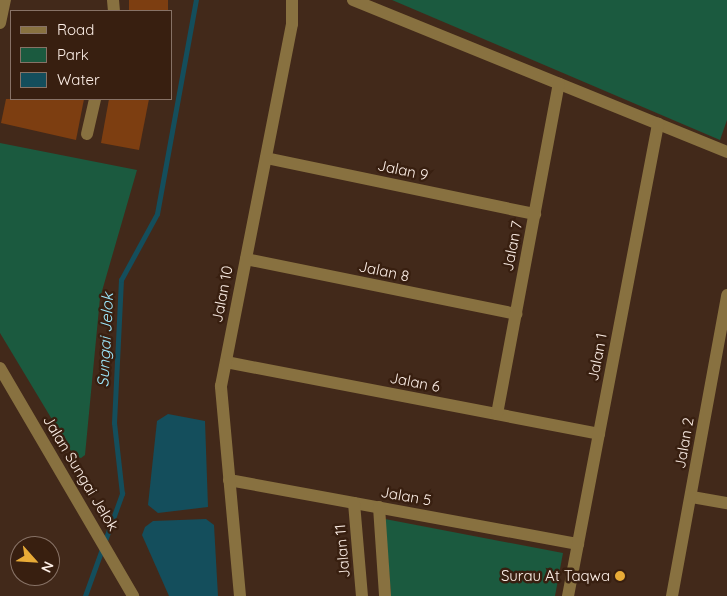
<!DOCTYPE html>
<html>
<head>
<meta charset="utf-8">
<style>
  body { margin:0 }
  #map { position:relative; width:727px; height:596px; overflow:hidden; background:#42291a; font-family:Quicksand,sans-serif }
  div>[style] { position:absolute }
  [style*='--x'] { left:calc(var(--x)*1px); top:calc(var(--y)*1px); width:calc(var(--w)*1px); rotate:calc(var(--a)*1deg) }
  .green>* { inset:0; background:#1b5a3f }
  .water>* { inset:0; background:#144e5c }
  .stream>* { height:4.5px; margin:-2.25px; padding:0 2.25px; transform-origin:2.25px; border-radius:2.25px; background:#144e5c }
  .building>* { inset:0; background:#7d3e11; transform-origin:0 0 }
  .minor>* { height:12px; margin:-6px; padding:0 6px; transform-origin:6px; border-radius:6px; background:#887140 }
  .dots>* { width:14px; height:14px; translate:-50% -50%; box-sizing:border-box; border:2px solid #381f10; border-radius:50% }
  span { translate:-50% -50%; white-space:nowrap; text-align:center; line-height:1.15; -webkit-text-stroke:5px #381f10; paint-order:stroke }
  .street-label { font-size:15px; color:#fdefe7 }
  .poi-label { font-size:15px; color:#fdefe7 }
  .right { translate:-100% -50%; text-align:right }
  .water-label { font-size:16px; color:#9eeaff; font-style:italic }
  .legend { position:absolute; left:10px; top:10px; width:162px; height:90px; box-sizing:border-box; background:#381f10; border:1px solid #877266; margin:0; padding:6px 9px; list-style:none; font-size:15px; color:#fdefe7 }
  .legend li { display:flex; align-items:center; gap:10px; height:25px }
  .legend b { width:25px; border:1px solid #877266 }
  .north { position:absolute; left:10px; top:536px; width:50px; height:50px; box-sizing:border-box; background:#381f10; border:1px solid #877266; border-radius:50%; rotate:116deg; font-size:14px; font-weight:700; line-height:20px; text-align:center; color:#fdefe7 }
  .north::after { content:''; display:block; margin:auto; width:18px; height:22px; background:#e8ab37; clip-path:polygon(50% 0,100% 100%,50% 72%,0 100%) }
</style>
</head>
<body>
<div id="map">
  <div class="green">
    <div style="clip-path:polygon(392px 0,727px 0,727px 120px,720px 140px)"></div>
    <div style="clip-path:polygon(0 143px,137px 170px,100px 298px,85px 455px,81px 458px,74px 456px,0 333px)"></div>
    <div style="clip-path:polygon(385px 519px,563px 553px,555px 596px,391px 596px)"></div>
  </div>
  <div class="water">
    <div style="clip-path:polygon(168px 414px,205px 421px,208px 507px,158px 513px,148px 505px,157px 421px)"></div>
    <div style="clip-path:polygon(206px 519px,214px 525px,218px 596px,169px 596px,142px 535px,145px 527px,153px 521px)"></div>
  </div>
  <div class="stream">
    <div style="--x:85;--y:596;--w:109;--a:-70.1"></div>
    <div style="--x:122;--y:494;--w:71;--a:-96.4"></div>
    <div style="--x:114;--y:423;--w:143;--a:-87.2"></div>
    <div style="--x:121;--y:280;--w:75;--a:-61.4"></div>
    <div style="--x:157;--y:214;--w:218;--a:-79.7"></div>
  </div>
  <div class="building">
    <div style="left:129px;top:0;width:39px;height:11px"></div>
    <div style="clip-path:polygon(6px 99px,84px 99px,76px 140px,1px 123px)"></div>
    <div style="clip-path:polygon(109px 99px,149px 99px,139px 150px,101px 143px)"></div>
  </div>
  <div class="minor">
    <div style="--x:113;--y:0;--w:11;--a:85"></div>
    <div style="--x:353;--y:0;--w:404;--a:22.1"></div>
    <div style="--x:0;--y:23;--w:24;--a:-78"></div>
    <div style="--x:87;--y:134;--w:36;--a:-77"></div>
    <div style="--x:266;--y:158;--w:275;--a:11.8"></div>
    <div style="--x:246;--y:259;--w:276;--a:11.5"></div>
    <div style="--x:226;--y:362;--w:380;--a:10.9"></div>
    <div style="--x:0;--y:368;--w:264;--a:59.7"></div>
    <div style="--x:497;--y:414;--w:336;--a:-79.4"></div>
    <div style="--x:229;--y:480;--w:355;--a:10.4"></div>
    <div style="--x:692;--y:497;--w:36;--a:10"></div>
    <div style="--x:354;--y:503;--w:93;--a:85.1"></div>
    <div style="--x:379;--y:507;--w:89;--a:86.1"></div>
    <div style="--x:240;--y:596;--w:211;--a:-95.2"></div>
    <div style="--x:221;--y:386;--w:369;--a:-78.9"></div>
    <div style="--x:292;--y:24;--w:24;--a:-90"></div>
    <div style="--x:568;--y:596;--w:481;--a:-79.2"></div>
    <div style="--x:672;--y:596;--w:306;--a:-79.6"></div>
  </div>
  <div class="dots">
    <div style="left:620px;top:576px;background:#e8ab37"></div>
  </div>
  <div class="street-label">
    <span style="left:403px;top:170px;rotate:12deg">Jalan 9</span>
    <span style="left:512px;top:246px;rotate:-79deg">Jalan 7</span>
    <span style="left:384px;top:271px;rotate:12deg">Jalan 8</span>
    <span style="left:222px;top:294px;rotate:-79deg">Jalan 10</span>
    <span style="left:597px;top:357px;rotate:-79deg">Jalan 1</span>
    <span style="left:415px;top:382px;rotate:11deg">Jalan 6</span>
    <span style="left:684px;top:443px;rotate:-80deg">Jalan 2</span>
    <span style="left:81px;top:473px;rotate:59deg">Jalan Sungai Jelok</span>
    <span style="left:406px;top:496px;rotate:10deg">Jalan 5</span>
    <span style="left:342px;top:551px;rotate:-95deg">Jalan 11</span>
  </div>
  <div class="poi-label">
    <span class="right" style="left:610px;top:576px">Surau At Taqwa</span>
  </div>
  <div class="water-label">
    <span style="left:105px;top:340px;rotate:-87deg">Sungai Jelok</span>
  </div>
  <ul class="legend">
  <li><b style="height:6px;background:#887140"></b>Road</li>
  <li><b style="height:14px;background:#1b5a3f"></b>Park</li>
  <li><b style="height:14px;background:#144e5c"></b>Water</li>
  </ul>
  <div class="north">N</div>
</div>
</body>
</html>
